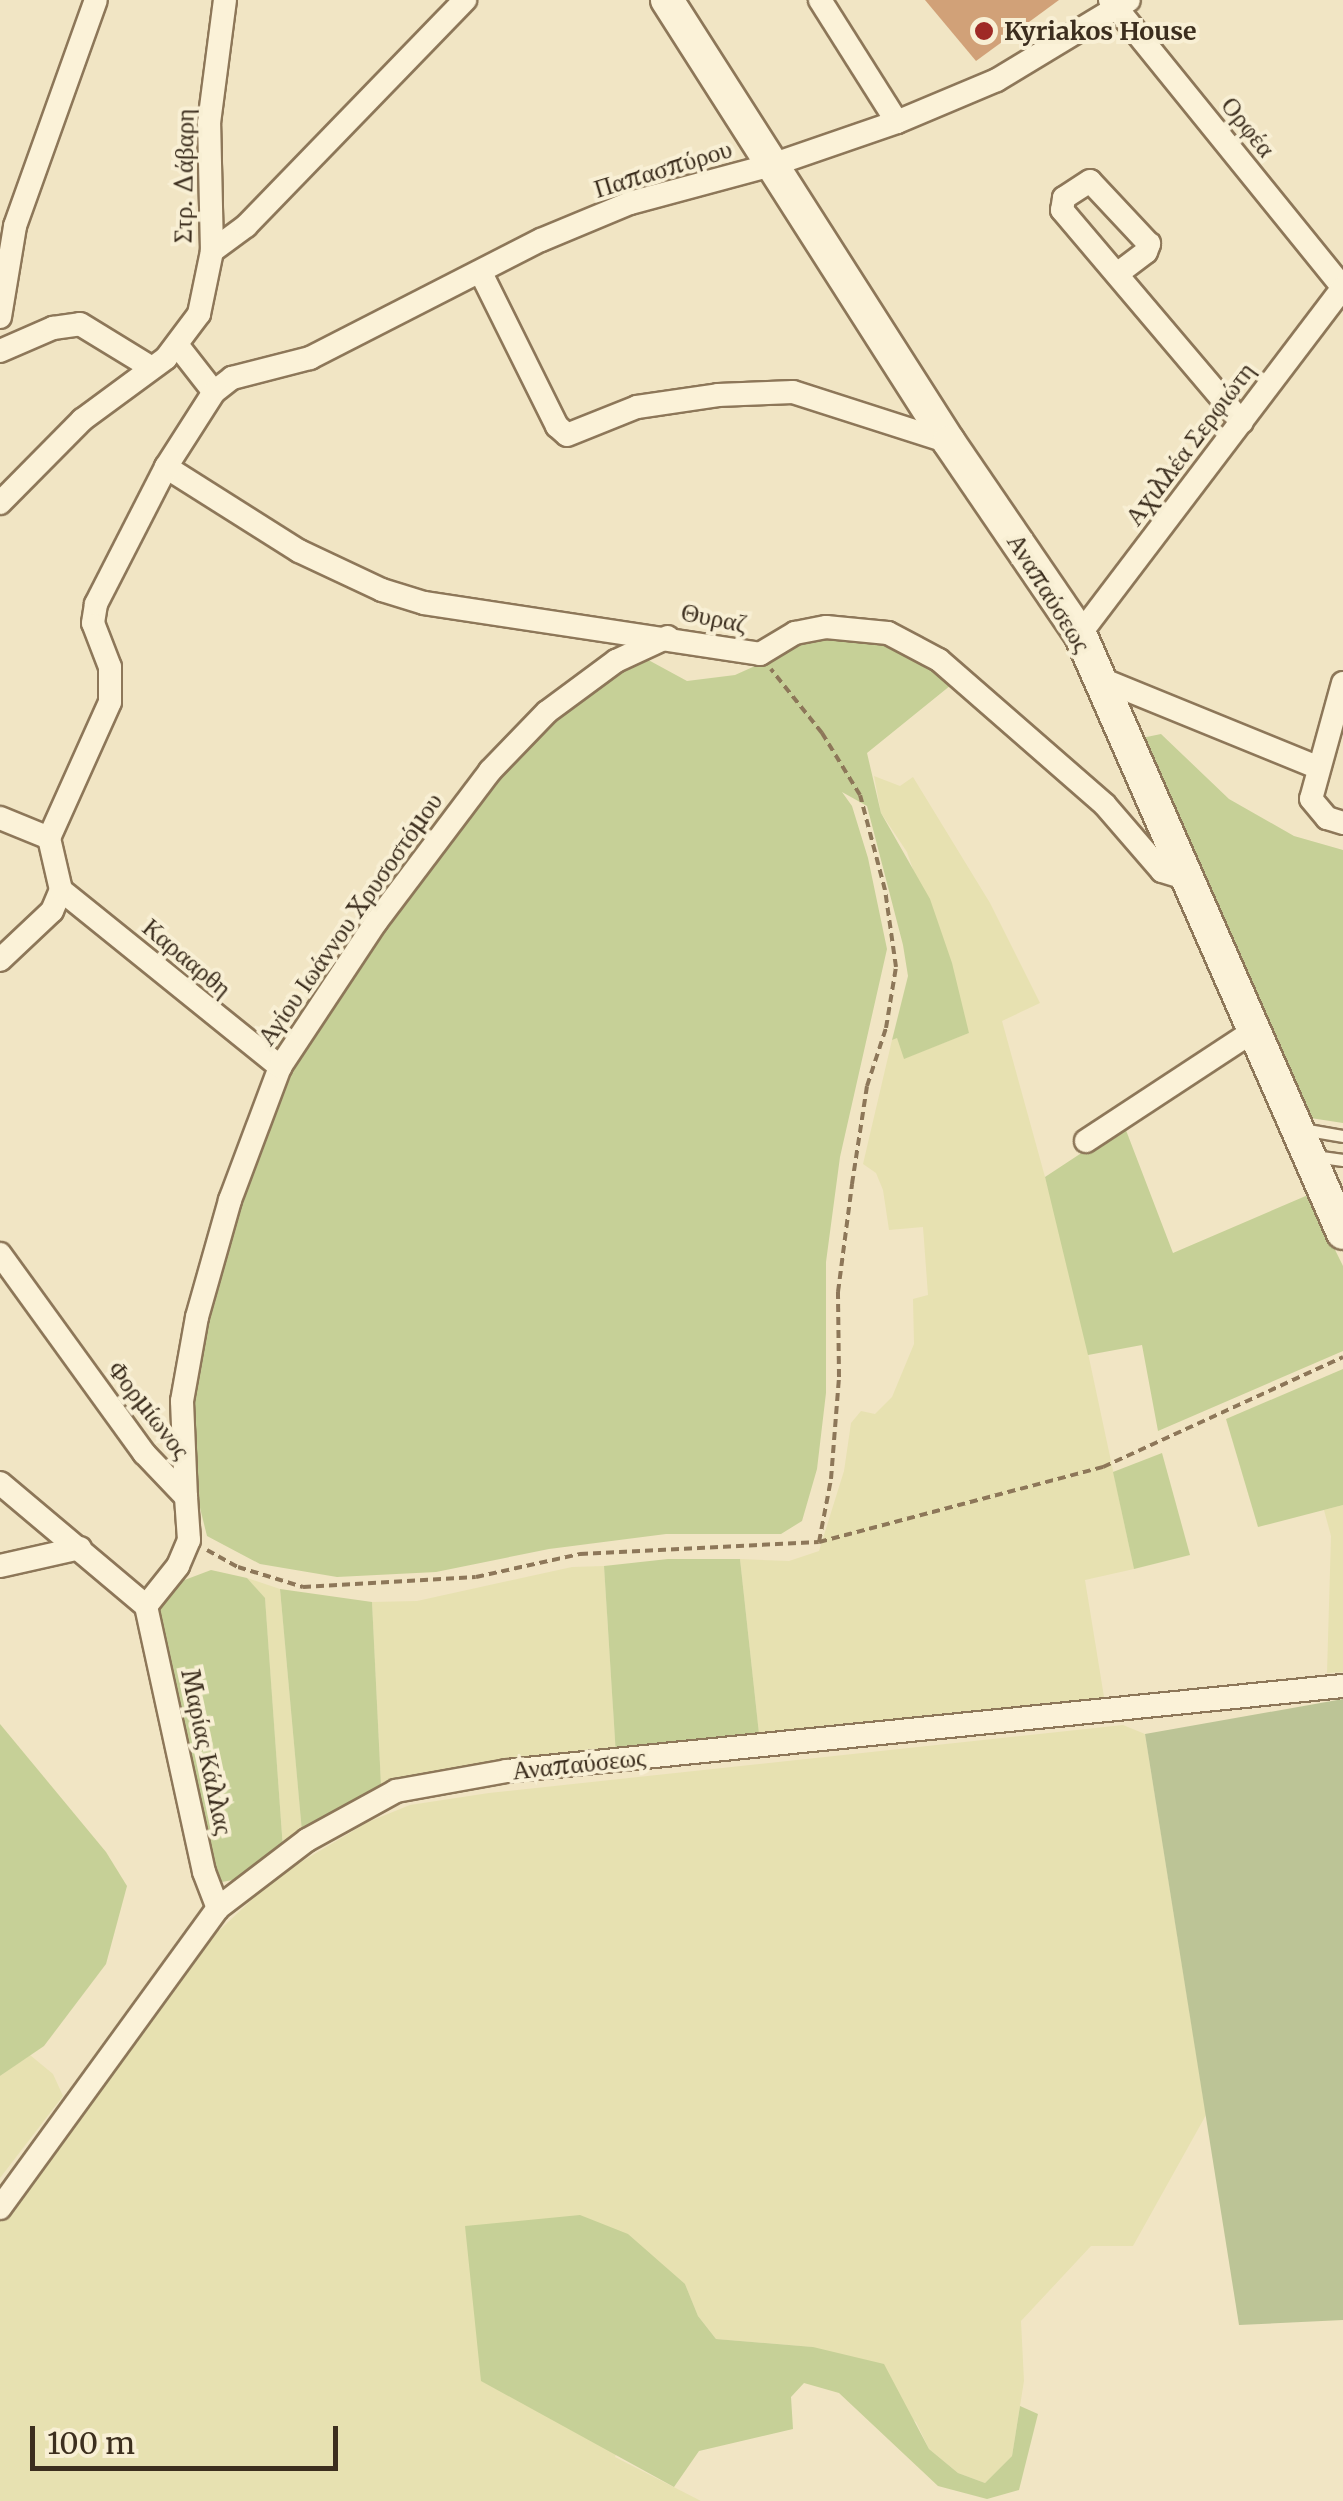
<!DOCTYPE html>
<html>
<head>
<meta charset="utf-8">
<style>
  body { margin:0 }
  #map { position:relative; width:1343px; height:2501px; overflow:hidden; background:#f1e5c4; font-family:Merriweather,serif }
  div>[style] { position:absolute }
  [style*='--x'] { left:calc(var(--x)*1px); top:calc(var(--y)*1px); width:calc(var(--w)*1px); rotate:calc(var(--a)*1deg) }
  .farmland>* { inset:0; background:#e7e1b1 }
  .green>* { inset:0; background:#c6d097 }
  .cemetery>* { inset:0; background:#bcc496 }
  .building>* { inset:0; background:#d1a178 }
  .path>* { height:4px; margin-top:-2px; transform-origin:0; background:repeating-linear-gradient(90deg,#8d7759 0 8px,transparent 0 13px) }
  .roads { filter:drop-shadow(2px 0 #8d7759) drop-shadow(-2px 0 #8d7759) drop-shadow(0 2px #8d7759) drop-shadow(0 -2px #8d7759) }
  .lane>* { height:11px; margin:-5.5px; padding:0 5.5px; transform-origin:5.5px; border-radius:5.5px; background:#fbf2d8 }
  .street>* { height:22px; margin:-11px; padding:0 11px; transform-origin:11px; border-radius:11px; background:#fbf2d8 }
  .secondary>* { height:32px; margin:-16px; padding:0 16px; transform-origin:16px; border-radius:16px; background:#fbf2d8 }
  .dots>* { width:28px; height:28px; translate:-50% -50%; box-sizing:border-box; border:5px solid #f8efd4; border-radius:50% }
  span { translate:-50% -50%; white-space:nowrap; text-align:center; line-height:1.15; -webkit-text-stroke:8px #f8efd4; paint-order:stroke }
  .poi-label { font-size:25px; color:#3c2e1e; font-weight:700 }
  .left { translate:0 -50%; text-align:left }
  .street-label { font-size:25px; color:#3c2e1e }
  .scale { position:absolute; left:30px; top:2426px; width:308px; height:45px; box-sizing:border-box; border:5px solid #3c2e1e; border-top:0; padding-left:12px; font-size:30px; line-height:35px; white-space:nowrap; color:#3c2e1e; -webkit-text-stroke:8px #f8efd4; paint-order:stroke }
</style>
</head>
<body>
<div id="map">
  <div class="farmland">
    <div style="clip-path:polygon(874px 776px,900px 786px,913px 777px,990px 903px,1040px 1003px,1002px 1021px,1069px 1264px,1134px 1569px,1085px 1580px,1105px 1703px,760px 1743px,740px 1559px,789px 1561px,819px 1551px,844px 1471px,851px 1423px,861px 1411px,875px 1414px,892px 1397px,914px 1344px,913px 1299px,928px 1295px,923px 1227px,889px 1230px,883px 1190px,876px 1173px,863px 1164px,892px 1040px,897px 1037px,905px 1058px,969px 1033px,907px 852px,881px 813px)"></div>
    <div style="clip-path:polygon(1343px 1505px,1343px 1672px,1327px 1673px,1331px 1536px,1324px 1510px)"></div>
    <div style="clip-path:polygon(604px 1566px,616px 1756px,381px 1785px,372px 1602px,417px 1601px,572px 1567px)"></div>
    <div style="clip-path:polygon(247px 1578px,280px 1589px,302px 1832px,283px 1849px,265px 1599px)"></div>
    <div style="clip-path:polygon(1123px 1725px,1145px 1734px,1206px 2115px,1133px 2246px,1091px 2246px,1021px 2321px,1024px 2381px,1012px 2456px,985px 2483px,958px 2473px,929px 2449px,916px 2422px,813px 2347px,716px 2339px,698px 2316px,685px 2284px,615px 2457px,701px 2501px,0 2501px,0 2219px,207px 1942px,276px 1877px,368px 1822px,410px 1805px,489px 1793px)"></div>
    <div style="clip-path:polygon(30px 2055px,53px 2074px,63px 2096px,0 2178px,0 2076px)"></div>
  </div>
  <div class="green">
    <div style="clip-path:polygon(876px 638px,956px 681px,867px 753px,881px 813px,930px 899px,952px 963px,969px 1033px,904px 1059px,897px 1038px,892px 1040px,908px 976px,903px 945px,867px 806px,842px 792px,852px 806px,868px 858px,887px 949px,840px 1157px,826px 1262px,826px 1393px,817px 1469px,802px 1521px,781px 1534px,666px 1534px,549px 1549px,436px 1572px,337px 1577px,260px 1564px,207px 1536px,198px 1500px,188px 1405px,217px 1278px,273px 1101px,320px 1014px,468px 809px,552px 717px,641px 656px,687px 681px,735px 675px,815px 639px)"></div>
    <div style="clip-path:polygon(1161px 734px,1229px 799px,1294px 836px,1343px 850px,1343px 1123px,1304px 1117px,1137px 739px)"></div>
    <div style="clip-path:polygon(1124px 1125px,1173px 1253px,1308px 1195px,1343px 1266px,1343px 1351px,1158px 1431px,1142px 1345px,1088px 1355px,1045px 1177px)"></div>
    <div style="clip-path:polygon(1343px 1369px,1343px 1505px,1258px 1527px,1226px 1419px)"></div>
    <div style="clip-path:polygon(1162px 1453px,1190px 1555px,1134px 1569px,1113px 1472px)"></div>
    <div style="clip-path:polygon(668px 1559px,740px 1559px,760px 1743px,616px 1756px,604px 1566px)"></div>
    <div style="clip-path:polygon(211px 1570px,247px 1578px,265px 1598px,283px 1849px,233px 1880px,216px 1883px,158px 1624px,159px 1604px,174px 1584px)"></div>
    <div style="clip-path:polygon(280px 1589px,372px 1602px,381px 1785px,302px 1832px)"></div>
    <div style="clip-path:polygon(0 1724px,106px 1852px,127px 1886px,106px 1964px,44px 2046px,0 2076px)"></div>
    <div style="clip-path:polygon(580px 2215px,628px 2234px,685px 2284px,698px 2316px,716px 2339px,813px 2347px,884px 2364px,929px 2449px,958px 2473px,985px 2483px,1012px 2456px,1020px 2406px,1038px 2414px,1019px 2490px,987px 2499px,938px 2486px,839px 2393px,804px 2383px,791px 2397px,793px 2429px,699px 2451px,674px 2487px,481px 2381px,465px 2226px)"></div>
  </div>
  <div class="cemetery">
    <div style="clip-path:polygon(1343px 1699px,1343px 2320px,1239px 2325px,1145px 1734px)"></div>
  </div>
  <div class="building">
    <div style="clip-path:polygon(925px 0,1059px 0,976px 61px)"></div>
  </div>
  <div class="path">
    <div style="--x:819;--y:1542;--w:294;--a:-14.8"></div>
    <div style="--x:1103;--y:1467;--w:264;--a:-24.6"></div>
    <div style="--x:207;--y:1550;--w:35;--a:29"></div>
    <div style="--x:238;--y:1567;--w:68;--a:17.1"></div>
    <div style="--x:303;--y:1587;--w:173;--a:-3.3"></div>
    <div style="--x:476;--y:1577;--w:107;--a:-12.5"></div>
    <div style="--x:580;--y:1554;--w:239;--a:-2.9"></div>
    <div style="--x:819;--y:1542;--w:64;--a:-79.2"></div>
    <div style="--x:831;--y:1479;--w:102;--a:-85.5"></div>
    <div style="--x:839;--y:1377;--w:85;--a:-90.7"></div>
    <div style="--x:838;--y:1292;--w:109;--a:-82.6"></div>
    <div style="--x:852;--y:1184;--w:99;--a:-81.3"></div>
    <div style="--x:867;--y:1086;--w:61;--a:-71.9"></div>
    <div style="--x:886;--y:1028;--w:62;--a:-80.7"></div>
    <div style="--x:896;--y:967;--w:78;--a:-98.1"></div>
    <div style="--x:885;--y:890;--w:98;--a:-104.7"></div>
    <div style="--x:860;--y:795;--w:73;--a:-121.5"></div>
    <div style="--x:822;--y:733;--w:82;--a:-128.6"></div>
  </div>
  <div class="roads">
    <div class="lane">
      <div style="--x:1302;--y:1129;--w:42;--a:9.7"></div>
      <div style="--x:1314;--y:1156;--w:29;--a:8"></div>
    </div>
    <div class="street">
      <div style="--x:820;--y:0;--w:144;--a:57.7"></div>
      <div style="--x:1110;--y:0;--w:370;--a:51"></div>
      <div style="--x:212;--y:251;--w:42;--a:-36.3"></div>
      <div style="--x:246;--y:226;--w:315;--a:-45.9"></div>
      <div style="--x:481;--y:273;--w:171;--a:63.6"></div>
      <div style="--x:557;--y:426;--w:13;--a:42"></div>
      <div style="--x:567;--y:435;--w:75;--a:-21.8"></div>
      <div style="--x:637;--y:407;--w:82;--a:-8.4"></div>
      <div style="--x:718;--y:395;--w:75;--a:-2.3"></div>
      <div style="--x:793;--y:392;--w:164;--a:17.8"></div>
      <div style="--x:1117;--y:274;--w:36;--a:-37"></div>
      <div style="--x:1146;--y:252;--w:9;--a:-69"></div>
      <div style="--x:1149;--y:244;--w:86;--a:-133.1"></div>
      <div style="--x:1090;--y:181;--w:31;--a:147"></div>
      <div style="--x:1064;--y:198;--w:12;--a:99"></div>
      <div style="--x:1062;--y:210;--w:278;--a:49.7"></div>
      <div style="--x:0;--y:317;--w:92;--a:-80.6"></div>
      <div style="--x:15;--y:226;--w:240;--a:-70.3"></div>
      <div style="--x:178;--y:346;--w:58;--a:52"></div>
      <div style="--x:0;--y:351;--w:58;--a:-23.5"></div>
      <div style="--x:53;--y:328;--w:27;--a:-8"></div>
      <div style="--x:80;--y:324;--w:84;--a:31.4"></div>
      <div style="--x:166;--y:467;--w:157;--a:32.3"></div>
      <div style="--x:299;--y:551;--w:92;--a:25.2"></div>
      <div style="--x:382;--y:590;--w:44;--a:17.2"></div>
      <div style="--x:424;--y:603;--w:340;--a:8.6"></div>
      <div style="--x:760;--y:654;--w:41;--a:-31"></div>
      <div style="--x:795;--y:633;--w:32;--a:-11"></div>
      <div style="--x:826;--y:627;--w:62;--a:5.5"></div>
      <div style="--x:888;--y:633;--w:58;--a:27.9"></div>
      <div style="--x:939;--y:660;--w:220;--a:41.1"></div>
      <div style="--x:1105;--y:805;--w:87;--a:49.2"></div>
      <div style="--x:1162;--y:871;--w:28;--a:17"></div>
      <div style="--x:0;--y:503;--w:117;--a:-45.3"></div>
      <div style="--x:82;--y:420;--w:104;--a:-36.4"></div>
      <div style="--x:166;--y:358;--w:55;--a:-53.1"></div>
      <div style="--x:199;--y:314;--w:64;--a:-78.3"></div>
      <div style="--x:212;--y:251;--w:128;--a:-91.3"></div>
      <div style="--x:209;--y:123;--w:124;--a:-82.6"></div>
      <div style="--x:1080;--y:634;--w:435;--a:-52.8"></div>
      <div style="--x:1101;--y:679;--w:235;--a:22.2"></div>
      <div style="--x:1343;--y:683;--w:120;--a:105.4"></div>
      <div style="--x:1311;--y:799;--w:25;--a:50"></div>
      <div style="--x:1327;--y:818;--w:17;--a:17"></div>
      <div style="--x:0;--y:818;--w:53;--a:22.2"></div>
      <div style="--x:61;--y:890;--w:282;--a:38.9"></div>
      <div style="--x:0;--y:960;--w:71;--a:-43.3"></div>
      <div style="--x:52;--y:911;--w:23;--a:-67"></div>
      <div style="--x:61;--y:890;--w:53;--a:-103"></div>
      <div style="--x:49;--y:838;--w:149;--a:-65.8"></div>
      <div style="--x:110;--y:702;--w:35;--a:-90"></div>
      <div style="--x:110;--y:667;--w:47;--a:-111.1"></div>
      <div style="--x:93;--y:623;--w:19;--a:-81"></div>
      <div style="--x:96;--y:604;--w:154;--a:-62.9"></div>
      <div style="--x:166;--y:467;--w:89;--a:-57.4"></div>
      <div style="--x:214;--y:392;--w:23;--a:-38"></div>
      <div style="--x:232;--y:378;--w:81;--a:-14.4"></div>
      <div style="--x:310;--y:358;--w:259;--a:-27.1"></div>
      <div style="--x:541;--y:240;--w:96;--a:-22.6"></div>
      <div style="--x:630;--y:203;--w:147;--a:-15"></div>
      <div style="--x:772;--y:165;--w:132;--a:-19"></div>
      <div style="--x:897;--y:122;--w:108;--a:-22.8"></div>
      <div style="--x:997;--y:80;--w:154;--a:-31.2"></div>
      <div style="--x:1086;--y:1141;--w:202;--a:-33.3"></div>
      <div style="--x:0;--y:1254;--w:246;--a:54.1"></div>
      <div style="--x:144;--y:1453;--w:61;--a:46.3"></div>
      <div style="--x:186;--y:1497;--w:43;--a:86"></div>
      <div style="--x:189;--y:1540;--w:28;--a:113"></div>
      <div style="--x:178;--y:1566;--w:51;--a:128.7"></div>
      <div style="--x:0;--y:1483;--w:191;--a:40.1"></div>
      <div style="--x:186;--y:1497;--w:96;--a:-92.4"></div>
      <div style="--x:182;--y:1401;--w:85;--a:-79.9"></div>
      <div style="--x:197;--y:1317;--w:122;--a:-74.2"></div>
      <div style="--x:230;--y:1200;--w:142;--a:-69.4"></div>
      <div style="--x:280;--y:1067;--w:174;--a:-56.5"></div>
      <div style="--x:376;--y:922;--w:189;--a:-52.9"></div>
      <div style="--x:490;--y:771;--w:82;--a:-46"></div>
      <div style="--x:547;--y:712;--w:86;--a:-36.5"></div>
      <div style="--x:616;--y:661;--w:57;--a:-24.8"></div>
      <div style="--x:0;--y:1566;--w:82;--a:-12.7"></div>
      <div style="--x:146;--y:1606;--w:272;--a:77.7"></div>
      <div style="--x:204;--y:1872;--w:39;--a:69"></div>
      <div style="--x:0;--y:2208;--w:371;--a:-54"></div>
      <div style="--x:218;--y:1908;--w:112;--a:-37.4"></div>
      <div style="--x:307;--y:1840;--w:102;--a:-28.8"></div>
      <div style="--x:396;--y:1791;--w:113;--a:-10.2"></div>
      <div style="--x:507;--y:1771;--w:840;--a:-5.81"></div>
    </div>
    <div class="secondary">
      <div style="--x:667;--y:0;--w:524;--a:57.46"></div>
      <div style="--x:949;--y:442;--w:232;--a:55.7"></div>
      <div style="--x:1080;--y:634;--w:654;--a:66.3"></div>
    </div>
  </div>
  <div class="dots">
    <div style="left:984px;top:31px;background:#9f2a26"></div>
  </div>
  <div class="poi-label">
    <span class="left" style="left:1004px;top:31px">Kyriakos House</span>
  </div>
  <div class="street-label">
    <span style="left:1248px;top:127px;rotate:51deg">Ορφέα</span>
    <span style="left:663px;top:169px;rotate:-17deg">Παπασπύρου</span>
    <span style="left:184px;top:176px;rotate:-89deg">Στρ. Δάβαρη</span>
    <span style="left:1190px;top:444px;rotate:-53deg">Αχιλλέα Σερφιώτη</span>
    <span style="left:1049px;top:593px;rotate:58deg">Αναπαύσεως</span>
    <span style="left:714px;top:618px;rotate:11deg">Θυραζ</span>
    <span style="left:350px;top:919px;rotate:-55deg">Αγίου Ιωάννου Χρυσοστόμου</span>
    <span style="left:187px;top:958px;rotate:40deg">Καρααρθη</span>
    <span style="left:149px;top:1410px;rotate:52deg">Φορμίωνος</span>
    <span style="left:207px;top:1752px;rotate:78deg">Μαρίας Κάλλας</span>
    <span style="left:579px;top:1764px;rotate:-6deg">Αναπαύσεως</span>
  </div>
  <div class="scale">100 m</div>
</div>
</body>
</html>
